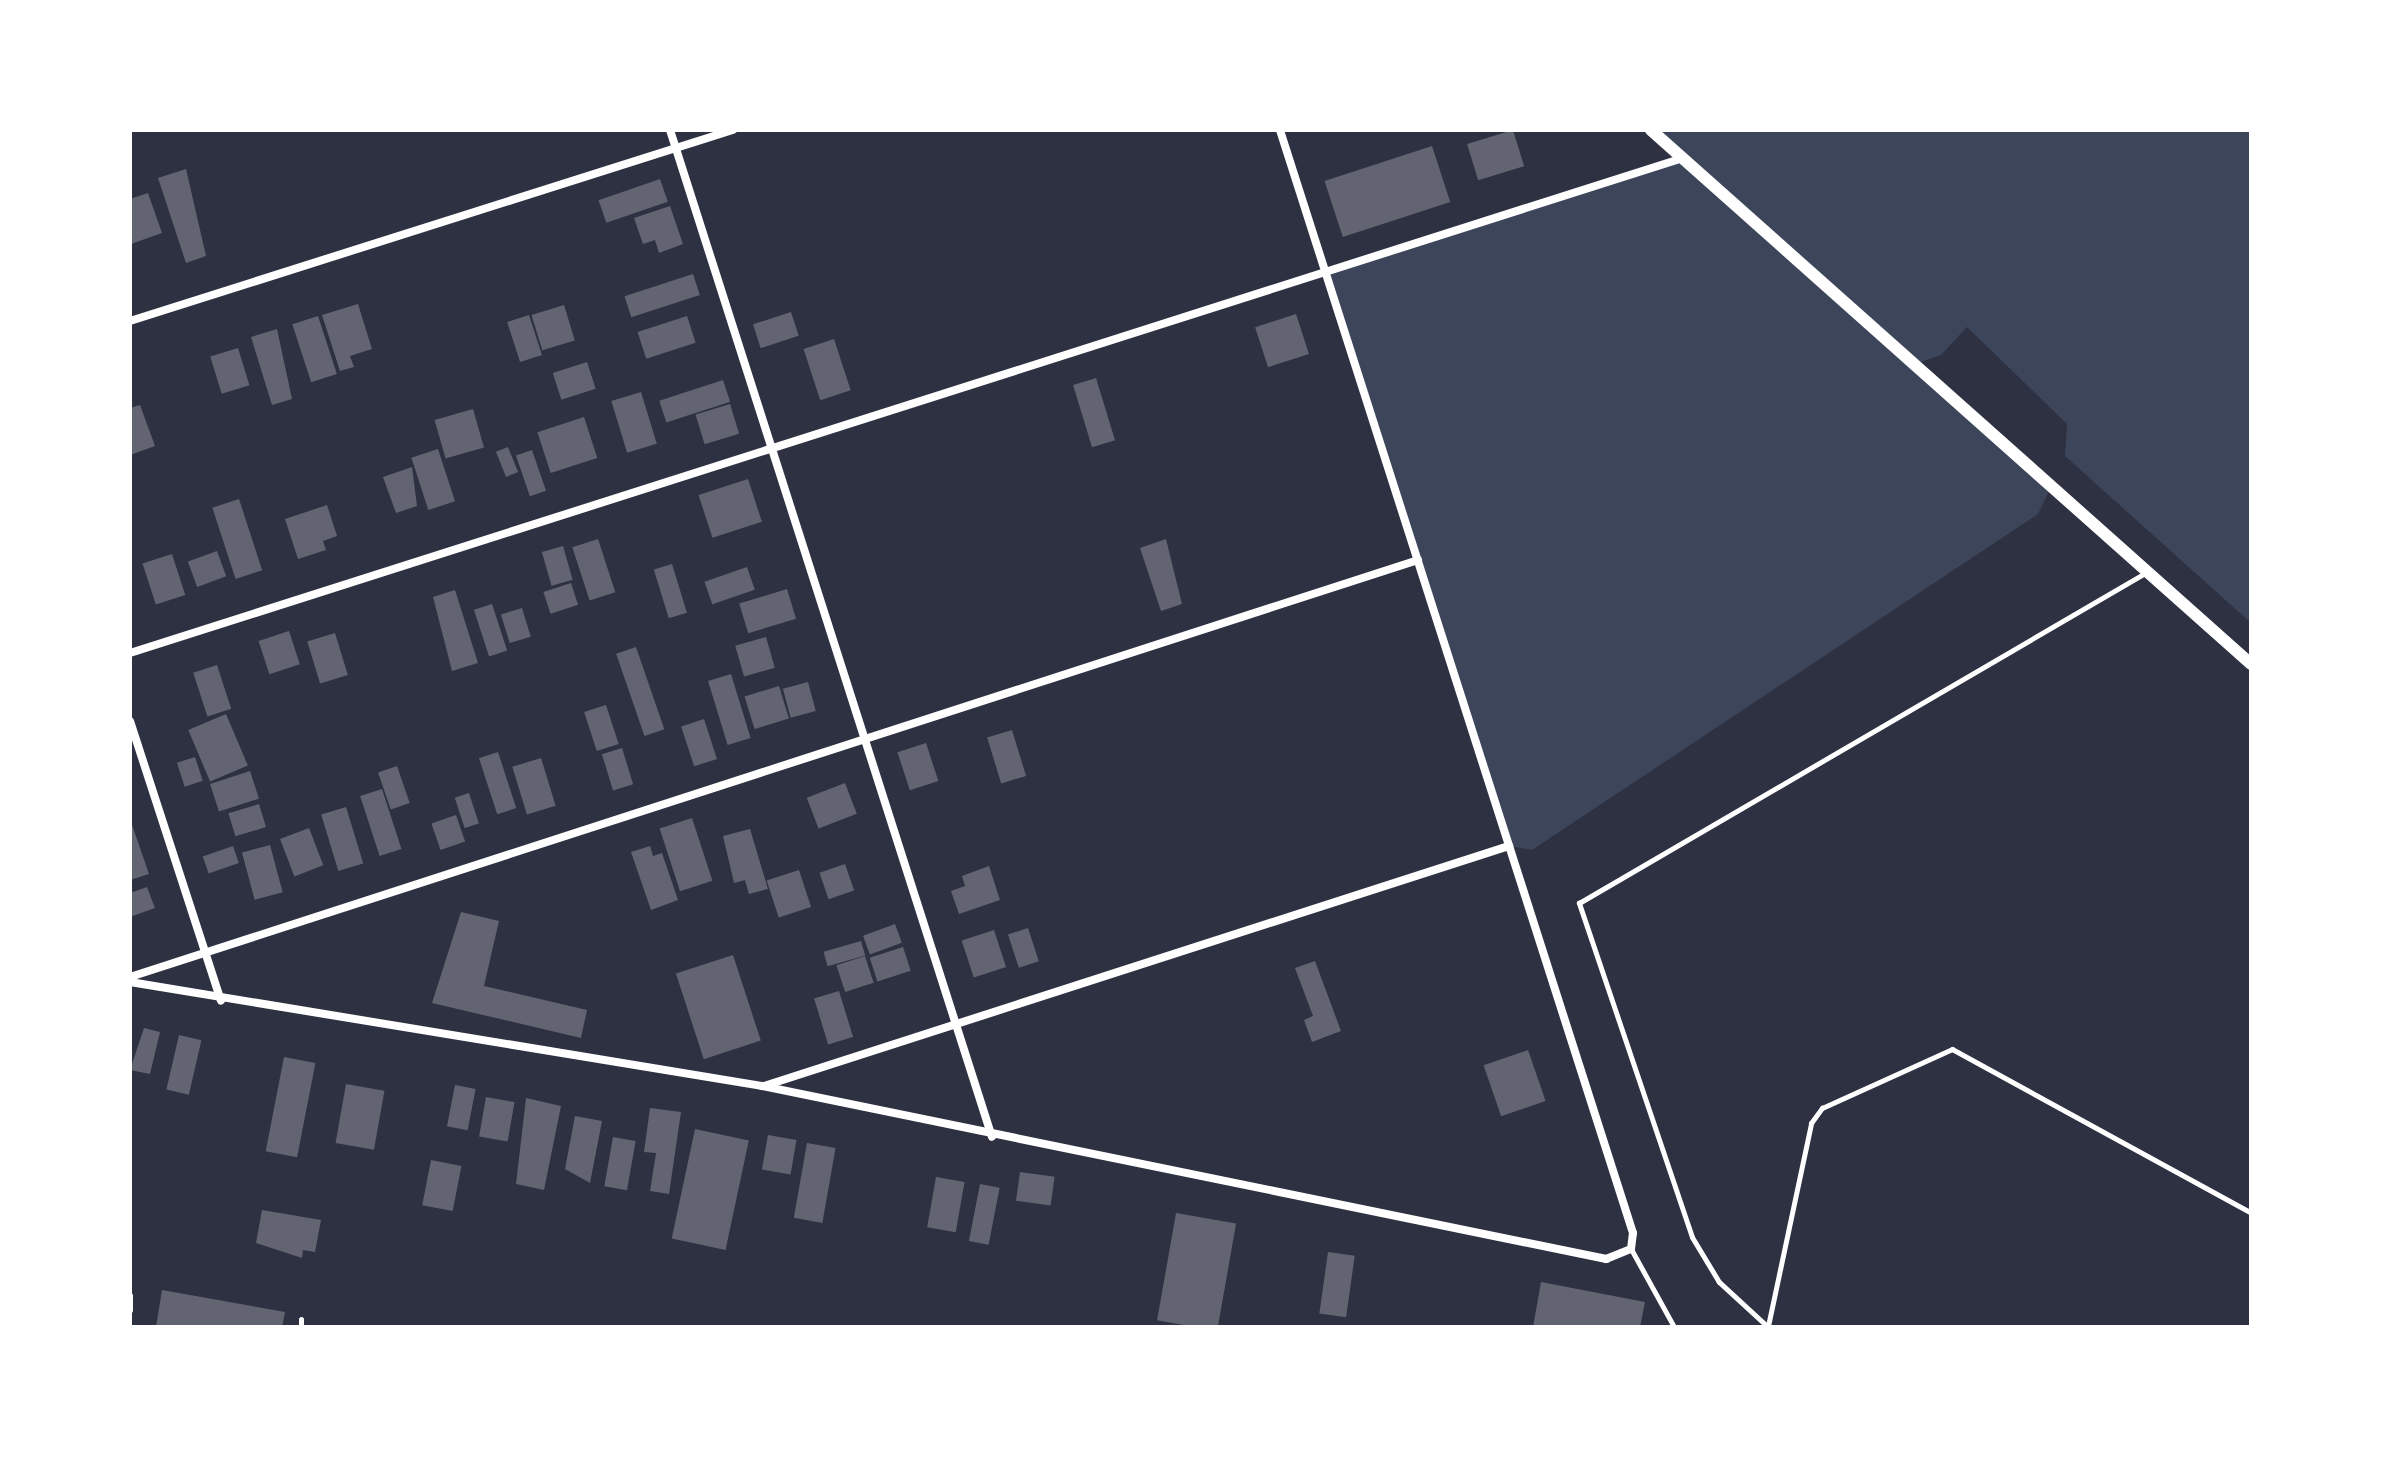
<!DOCTYPE html>
<html>
<head>
<meta charset="utf-8">
<style>
  body { margin:0 }
  #map { position:relative; width:2381px; height:1457px; overflow:hidden; background:#2d3142; font-family:"Alegreya Sans",sans-serif }
  div>[style] { position:absolute }
  [style*='--x'] { left:calc(var(--x)*1px); top:calc(var(--y)*1px); width:calc(var(--w)*1px); rotate:calc(var(--a)*1deg) }
  .green>* { inset:0; background:#3c4559 }
  .building>* { inset:0; background:#626471; transform-origin:0 0 }
  .service>* { height:5px; margin:-2.5px; padding:0 2.5px; transform-origin:2.5px; border-radius:2.5px; background:#fff }
  .minor>* { height:8px; margin:-4px; padding:0 4px; transform-origin:4px; border-radius:4px; background:#fff }
  .tertiary>* { height:12px; margin:-6px; padding:0 6px; transform-origin:6px; border-radius:6px; background:#fff }
  span { translate:-50% -50%; white-space:nowrap; text-align:center; line-height:1.15; -webkit-text-stroke:6px #fff; paint-order:stroke }
  .frame { position:absolute; inset:0; border:132px solid #fff; pointer-events:none }
</style>
</head>
<body>
<div id="map">
  <div class="green">
    <div style="clip-path:polygon(1651px 130px,2251px 130px,2251px 623px,2065px 456px,2067px 424px,1967px 327px,1941px 355px,1918px 363px,2052px 485px,2038px 514px,1532px 850px,1509px 846px,1326px 273px,1682px 158px)"></div>
  </div>
  <div class="building">
    <div style="left:1513px;top:130px;width:38px;height:48px;rotate:73deg"></div>
    <div style="left:1432px;top:146px;width:59px;height:113px;rotate:72deg"></div>
    <div style="clip-path:polygon(186px 169px,206px 256px,186px 263px,158px 178px)"></div>
    <div style="left:660px;top:179px;width:24px;height:65px;rotate:71deg"></div>
    <div style="clip-path:polygon(148px 193px,162px 233px,131px 244px,130px 199px)"></div>
    <div style="clip-path:polygon(670px 206px,683px 244px,659px 253px,655px 240px,643px 244px,634px 218px)"></div>
    <div style="left:693px;top:274px;width:22px;height:72px;rotate:72deg"></div>
    <div style="clip-path:polygon(358px 304px,372px 349px,350px 356px,354px 367px,340px 371px,322px 315px)"></div>
    <div style="left:564px;top:305px;width:37px;height:34px;rotate:73deg"></div>
    <div style="left:791px;top:312px;width:25px;height:40px;rotate:72deg"></div>
    <div style="left:1296px;top:314px;width:42px;height:43px;rotate:72deg"></div>
    <div style="left:529px;top:315px;width:42px;height:23px;rotate:72deg"></div>
    <div style="left:318px;top:316px;width:61px;height:27px;rotate:72deg"></div>
    <div style="left:687px;top:316px;width:28px;height:52px;rotate:72deg"></div>
    <div style="clip-path:polygon(277px 329px,292px 399px,272px 405px,251px 337px)"></div>
    <div style="left:834px;top:339px;width:54px;height:32px;rotate:72deg"></div>
    <div style="left:238px;top:348px;width:39px;height:29px;rotate:73deg"></div>
    <div style="left:587px;top:362px;width:28px;height:36px;rotate:72deg"></div>
    <div style="left:1096px;top:378px;width:65px;height:24px;rotate:73deg"></div>
    <div style="left:723px;top:380px;width:23px;height:67px;rotate:72deg"></div>
    <div style="left:641px;top:392px;width:54px;height:31px;rotate:73deg"></div>
    <div style="left:730px;top:404px;width:31px;height:36px;rotate:73deg"></div>
    <div style="clip-path:polygon(140px 405px,155px 446px,130px 455px,130px 408px)"></div>
    <div style="left:473px;top:409px;width:40px;height:40px;rotate:74deg"></div>
    <div style="left:584px;top:417px;width:43px;height:49px;rotate:72deg"></div>
    <div style="left:508px;top:447px;width:27px;height:13px;rotate:68deg"></div>
    <div style="left:438px;top:449px;width:55px;height:28px;rotate:72deg"></div>
    <div style="left:532px;top:450px;width:43px;height:17px;rotate:71deg"></div>
    <div style="clip-path:polygon(412px 467px,417px 506px,396px 513px,383px 477px)"></div>
    <div style="left:748px;top:479px;width:45px;height:52px;rotate:72deg"></div>
    <div style="left:239px;top:499px;width:75px;height:28px;rotate:72deg"></div>
    <div style="clip-path:polygon(327px 505px,337px 536px,323px 541px,326px 550px,298px 559px,285px 519px)"></div>
    <div style="left:598px;top:539px;width:56px;height:27px;rotate:72deg"></div>
    <div style="clip-path:polygon(1166px 539px,1182px 604px,1161px 611px,1140px 548px)"></div>
    <div style="left:563px;top:546px;width:35px;height:22px;rotate:74deg"></div>
    <div style="left:217px;top:551px;width:27px;height:31px;rotate:70deg"></div>
    <div style="left:172px;top:554px;width:43px;height:31px;rotate:72deg"></div>
    <div style="left:672px;top:564px;width:51px;height:19px;rotate:73deg"></div>
    <div style="left:747px;top:567px;width:24px;height:45px;rotate:71deg"></div>
    <div style="left:571px;top:583px;width:23px;height:29px;rotate:72deg"></div>
    <div style="left:787px;top:589px;width:31px;height:50px;rotate:73deg"></div>
    <div style="clip-path:polygon(455px 590px,478px 663px,452px 671px,433px 597px)"></div>
    <div style="left:492px;top:604px;width:49px;height:19px;rotate:72deg"></div>
    <div style="left:522px;top:608px;width:30px;height:22px;rotate:73deg"></div>
    <div style="left:289px;top:631px;width:35px;height:32px;rotate:72deg"></div>
    <div style="left:335px;top:633px;width:44px;height:29px;rotate:73deg"></div>
    <div style="left:766px;top:637px;width:32px;height:32px;rotate:74deg"></div>
    <div style="left:636px;top:647px;width:87px;height:21px;rotate:71deg"></div>
    <div style="left:217px;top:665px;width:46px;height:25px;rotate:72deg"></div>
    <div style="left:731px;top:674px;width:67px;height:24px;rotate:73deg"></div>
    <div style="left:808px;top:682px;width:30px;height:26px;rotate:75deg"></div>
    <div style="left:779px;top:686px;width:34px;height:36px;rotate:73deg"></div>
    <div style="left:606px;top:705px;width:41px;height:23px;rotate:72deg"></div>
    <div style="left:226px;top:714px;width:56px;height:41px;rotate:67deg"></div>
    <div style="left:704px;top:719px;width:42px;height:24px;rotate:72deg"></div>
    <div style="left:1012px;top:730px;width:48px;height:26px;rotate:73deg"></div>
    <div style="left:926px;top:743px;width:40px;height:30px;rotate:72deg"></div>
    <div style="left:622px;top:748px;width:38px;height:21px;rotate:73deg"></div>
    <div style="left:498px;top:752px;width:59px;height:20px;rotate:72deg"></div>
    <div style="left:195px;top:757px;width:25px;height:19px;rotate:72deg"></div>
    <div style="left:541px;top:758px;width:50px;height:30px;rotate:73deg"></div>
    <div style="left:397px;top:766px;width:39px;height:20px;rotate:71deg"></div>
    <div style="left:250px;top:771px;width:29px;height:42px;rotate:72deg"></div>
    <div style="left:845px;top:783px;width:33px;height:41px;rotate:69deg"></div>
    <div style="left:382px;top:789px;width:63px;height:23px;rotate:72deg"></div>
    <div style="left:469px;top:793px;width:32px;height:15px;rotate:72deg"></div>
    <div style="left:259px;top:804px;width:24px;height:32px;rotate:73deg"></div>
    <div style="left:346px;top:807px;width:59px;height:26px;rotate:73deg"></div>
    <div style="left:456px;top:815px;width:28px;height:26px;rotate:71deg"></div>
    <div style="left:692px;top:818px;width:66px;height:34px;rotate:72deg"></div>
    <div style="clip-path:polygon(130px 819px,149px 874px,130px 880px)"></div>
    <div style="left:309px;top:828px;width:40px;height:31px;rotate:69deg"></div>
    <div style="clip-path:polygon(750px 829px,768px 889px,749px 894px,745px 880px,734px 883px,723px 836px)"></div>
    <div style="left:270px;top:845px;width:49px;height:29px;rotate:75deg"></div>
    <div style="left:233px;top:846px;width:18px;height:32px;rotate:71deg"></div>
    <div style="clip-path:polygon(650px 846px,653px 856px,662px 853px,678px 900px,651px 910px,631px 852px)"></div>
    <div style="left:845px;top:864px;width:28px;height:27px;rotate:71deg"></div>
    <div style="clip-path:polygon(989px 866px,1000px 900px,959px 914px,951px 891px,965px 886px,962px 876px)"></div>
    <div style="left:799px;top:870px;width:39px;height:34px;rotate:72deg"></div>
    <div style="clip-path:polygon(147px 887px,155px 908px,130px 917px,130px 893px)"></div>
    <div style="clip-path:polygon(461px 912px,499px 921px,484px 986px,587px 1010px,581px 1038px,432px 1003px)"></div>
    <div style="left:895px;top:924px;width:20px;height:34px;rotate:70deg"></div>
    <div style="left:1028px;top:928px;width:35px;height:21px;rotate:72deg"></div>
    <div style="left:994px;top:930px;width:39px;height:34px;rotate:72deg"></div>
    <div style="left:861px;top:941px;width:15px;height:39px;rotate:74deg"></div>
    <div style="left:903px;top:947px;width:25px;height:35px;rotate:72deg"></div>
    <div style="left:733px;top:955px;width:90px;height:60px;rotate:72deg"></div>
    <div style="left:865px;top:956px;width:28px;height:30px;rotate:72deg"></div>
    <div style="clip-path:polygon(1315px 961px,1341px 1031px,1312px 1042px,1304px 1020px,1313px 1016px,1295px 968px)"></div>
    <div style="left:839px;top:991px;width:48px;height:26px;rotate:73deg"></div>
    <div style="clip-path:polygon(144px 1028px,160px 1032px,150px 1074px,130px 1070px)"></div>
    <div style="left:179px;top:1035px;width:23px;height:56px;rotate:13deg"></div>
    <div style="left:1528px;top:1050px;width:54px;height:47px;rotate:71deg"></div>
    <div style="left:284px;top:1057px;width:32px;height:96px;rotate:11deg"></div>
    <div style="left:346px;top:1084px;width:39px;height:60px;rotate:10deg"></div>
    <div style="left:455px;top:1085px;width:21px;height:42px;rotate:11deg"></div>
    <div style="left:486px;top:1097px;width:29px;height:40px;rotate:10deg"></div>
    <div style="clip-path:polygon(526px 1098px,561px 1106px,544px 1190px,516px 1184px)"></div>
    <div style="clip-path:polygon(650px 1108px,681px 1112px,669px 1194px,650px 1191px,656px 1153px,644px 1152px)"></div>
    <div style="clip-path:polygon(575px 1116px,602px 1121px,590px 1183px,565px 1169px)"></div>
    <div style="left:695px;top:1129px;width:55px;height:112px;rotate:12deg"></div>
    <div style="left:768px;top:1135px;width:29px;height:35px;rotate:10deg"></div>
    <div style="left:613px;top:1137px;width:23px;height:50px;rotate:10deg"></div>
    <div style="left:807px;top:1143px;width:29px;height:76px;rotate:10deg"></div>
    <div style="left:431px;top:1160px;width:31px;height:46px;rotate:11deg"></div>
    <div style="left:1020px;top:1172px;width:35px;height:29px;rotate:8deg"></div>
    <div style="left:936px;top:1177px;width:29px;height:51px;rotate:10deg"></div>
    <div style="left:980px;top:1184px;width:20px;height:58px;rotate:11deg"></div>
    <div style="clip-path:polygon(262px 1210px,321px 1220px,315px 1252px,303px 1250px,302px 1258px,256px 1243px)"></div>
    <div style="left:1176px;top:1213px;width:61px;height:109px;rotate:10deg"></div>
    <div style="left:1328px;top:1252px;width:27px;height:62px;rotate:8deg"></div>
    <div style="clip-path:polygon(1541px 1282px,1645px 1302px,1640px 1327px,1533px 1327px)"></div>
    <div style="clip-path:polygon(162px 1290px,285px 1312px,282px 1327px,156px 1327px)"></div>
  </div>
  <div class="service">
    <div style="--x:1631;--y:1249;--w:89;--a:61.1"></div>
    <div style="--x:130;--y:1295;--w:15;--a:90"></div>
    <div style="--x:1768;--y:1326;--w:208;--a:-78"></div>
    <div style="--x:1811;--y:1123;--w:19;--a:-54"></div>
    <div style="--x:1822;--y:1108;--w:143;--a:-24.4"></div>
    <div style="--x:1952;--y:1049;--w:341;--a:28.7"></div>
    <div style="--x:301;--y:1327;--w:8;--a:-90"></div>
    <div style="--x:1768;--y:1327;--w:67;--a:-137.4"></div>
    <div style="--x:1719;--y:1282;--w:52;--a:-121"></div>
    <div style="--x:1692;--y:1237;--w:353;--a:-108.7"></div>
    <div style="--x:1579;--y:903;--w:655;--a:-30.24"></div>
  </div>
  <div class="minor">
    <div style="--x:670;--y:130;--w:1057;--a:72.27"></div>
    <div style="--x:130;--y:321;--w:633;--a:-17.58"></div>
    <div style="--x:130;--y:653;--w:1630;--a:-17.68"></div>
    <div style="--x:130;--y:721;--w:294;--a:72"></div>
    <div style="--x:130;--y:977;--w:1354;--a:-17.94"></div>
    <div style="--x:130;--y:982;--w:640;--a:9.34"></div>
    <div style="--x:762;--y:1086;--w:862;--a:11.58"></div>
    <div style="--x:1606;--y:1259;--w:27;--a:-22"></div>
    <div style="--x:1631;--y:1249;--w:16;--a:-83"></div>
    <div style="--x:1633;--y:1233;--w:1158;--a:-107.75"></div>
    <div style="--x:764;--y:1086;--w:783;--a:-17.86"></div>
  </div>
  <div class="tertiary">
    <div style="--x:1651;--y:130;--w:803;--a:41.67"></div>
  </div>
  <div class="frame"></div>
</div>
</body>
</html>
